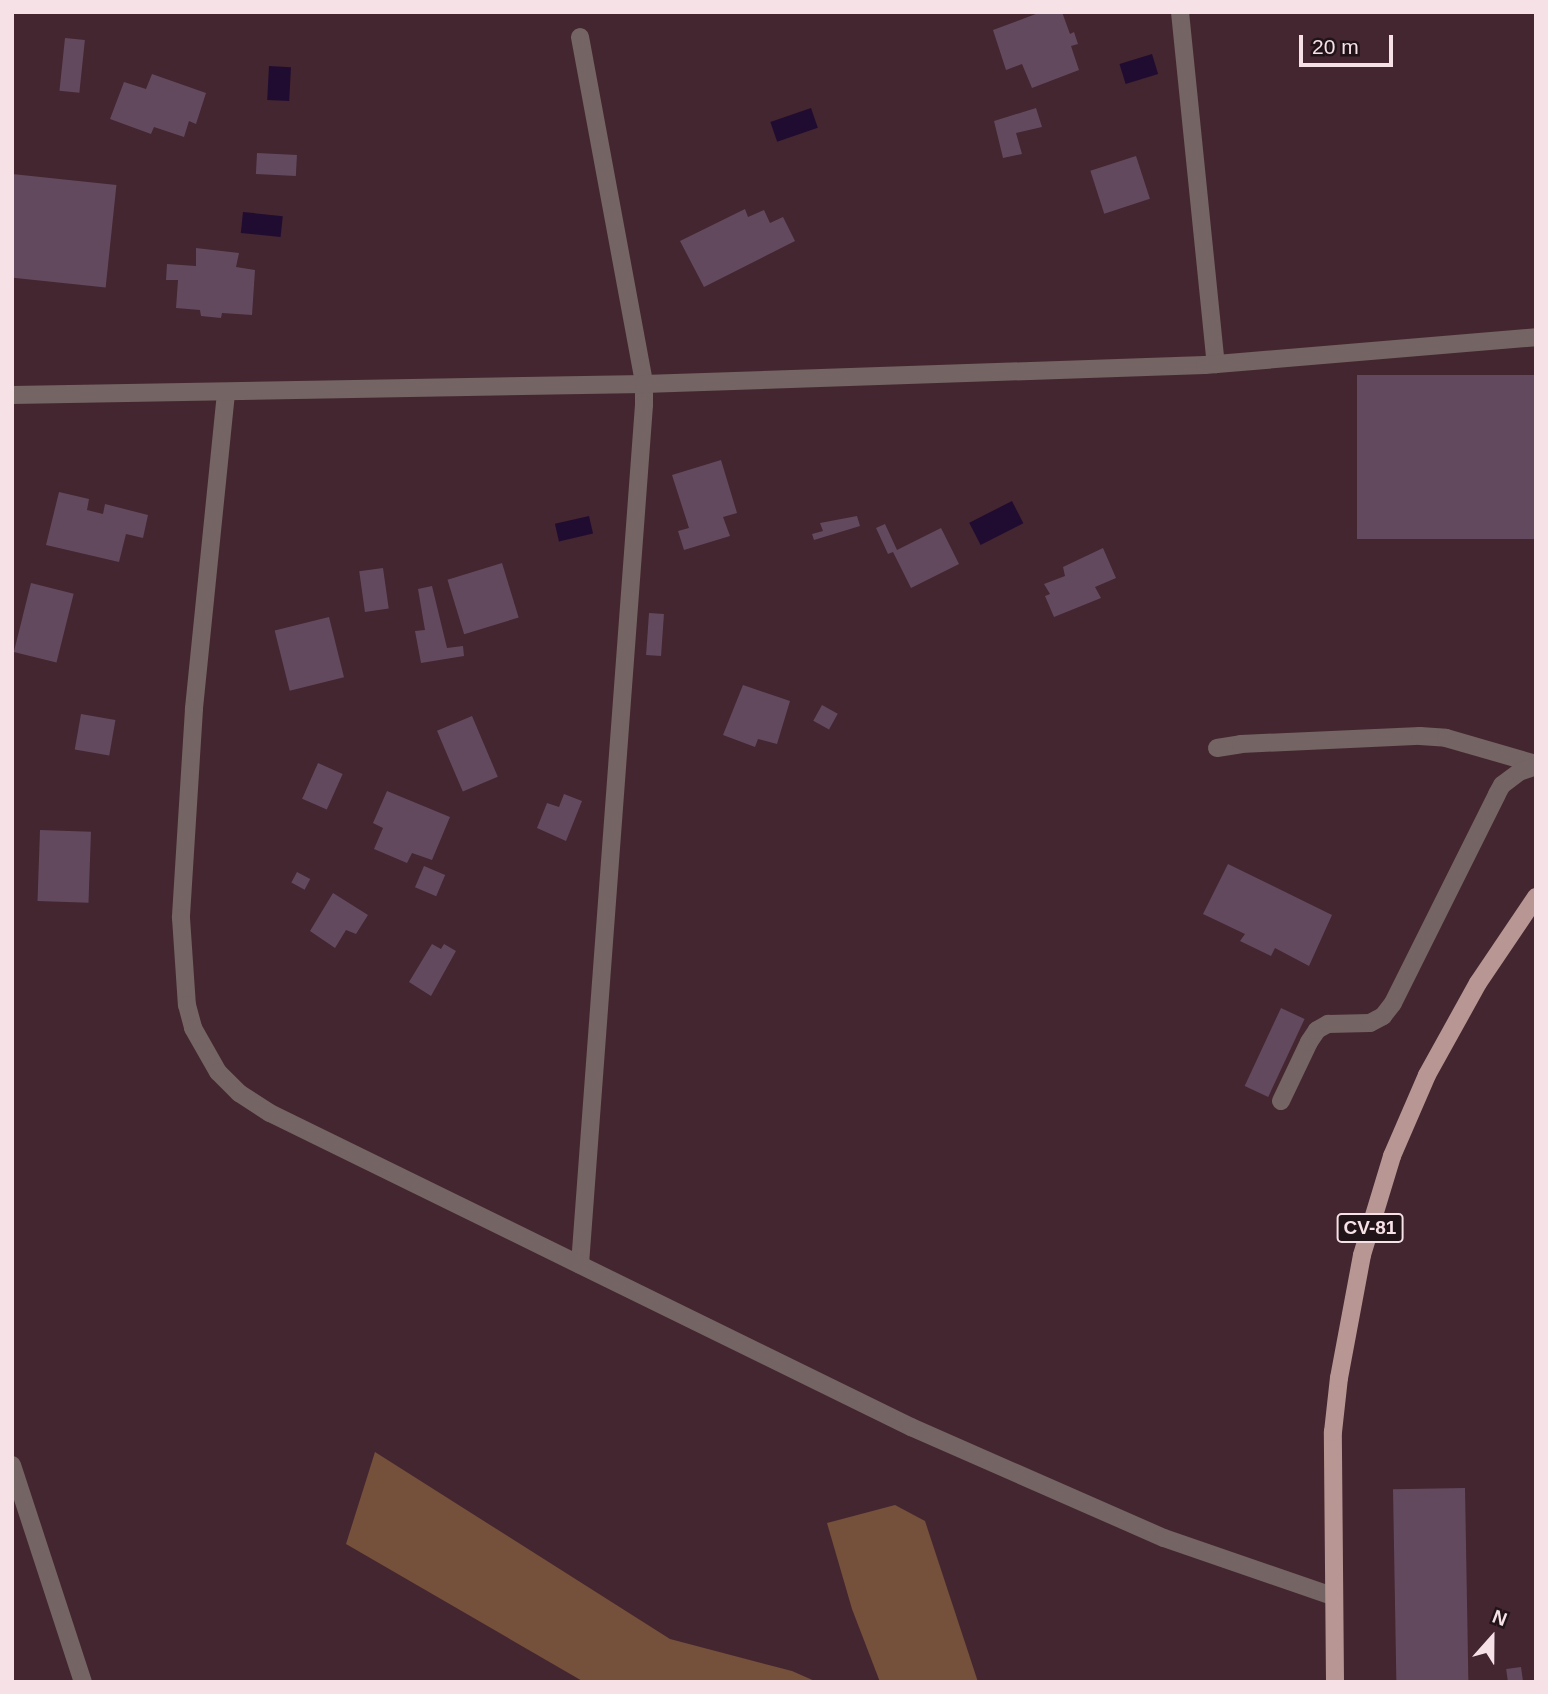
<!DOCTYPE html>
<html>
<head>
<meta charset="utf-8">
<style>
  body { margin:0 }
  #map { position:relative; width:1548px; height:1694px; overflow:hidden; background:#442630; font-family:Helvetica,sans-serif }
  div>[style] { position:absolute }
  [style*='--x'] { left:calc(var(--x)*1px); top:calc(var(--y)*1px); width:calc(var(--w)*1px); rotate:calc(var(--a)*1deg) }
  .green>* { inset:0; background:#75503b }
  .water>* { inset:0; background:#210c31; transform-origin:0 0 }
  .building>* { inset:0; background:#63495e; transform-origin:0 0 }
  .lane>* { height:18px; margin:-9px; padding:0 9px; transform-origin:9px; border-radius:9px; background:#746463 }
  .primary>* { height:18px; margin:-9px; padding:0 9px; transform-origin:9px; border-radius:9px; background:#b89693 }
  span { translate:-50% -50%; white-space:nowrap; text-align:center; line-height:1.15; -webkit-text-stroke:6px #211418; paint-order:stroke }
  .shield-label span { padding:2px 5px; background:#211418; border:2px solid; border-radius:5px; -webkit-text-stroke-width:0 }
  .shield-label { font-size:19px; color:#f6e1e7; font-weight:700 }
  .frame { position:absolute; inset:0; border:14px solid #f6e1e7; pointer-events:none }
  .north { position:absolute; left:1457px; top:1603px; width:70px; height:70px; -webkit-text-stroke:5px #211418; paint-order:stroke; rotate:21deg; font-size:19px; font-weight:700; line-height:28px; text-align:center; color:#f6e1e7 }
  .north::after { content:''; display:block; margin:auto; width:24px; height:32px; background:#f6e1e7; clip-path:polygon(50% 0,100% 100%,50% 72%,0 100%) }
  .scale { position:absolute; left:1299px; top:35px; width:94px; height:32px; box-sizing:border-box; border:4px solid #f6e1e7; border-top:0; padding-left:9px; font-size:21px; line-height:24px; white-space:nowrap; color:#f6e1e7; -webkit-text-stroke:5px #211418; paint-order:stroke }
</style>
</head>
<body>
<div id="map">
  <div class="green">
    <div style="clip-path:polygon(375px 1452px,670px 1639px,792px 1671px,817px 1682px,584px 1682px,346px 1544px)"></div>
    <div style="clip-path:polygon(895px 1505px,925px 1521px,978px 1682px,880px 1682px,852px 1609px,827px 1523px)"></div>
  </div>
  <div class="water">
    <div style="left:1152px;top:54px;width:21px;height:34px;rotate:73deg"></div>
    <div style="left:269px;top:66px;width:22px;height:34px;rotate:3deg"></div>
    <div style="left:811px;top:108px;width:21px;height:43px;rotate:71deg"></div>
    <div style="left:243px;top:212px;width:40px;height:21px;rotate:6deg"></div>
    <div style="left:1012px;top:501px;width:25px;height:48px;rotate:63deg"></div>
    <div style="left:589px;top:516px;width:18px;height:35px;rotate:77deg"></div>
  </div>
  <div class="building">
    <div style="clip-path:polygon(1041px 12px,1062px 12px,1070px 34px,1074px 32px,1078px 44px,1071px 46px,1079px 70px,1032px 88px,1022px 64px,1006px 70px,993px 30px)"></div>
    <div style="left:65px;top:38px;width:20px;height:53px;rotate:6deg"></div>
    <div style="clip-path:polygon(152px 74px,206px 93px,196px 124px,189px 121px,184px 137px,154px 127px,151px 134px,110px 119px,124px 82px,146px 89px)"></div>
    <div style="clip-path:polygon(1036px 108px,1042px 127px,1016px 133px,1022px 154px,1003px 158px,994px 121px)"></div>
    <div style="left:257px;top:153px;width:40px;height:21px;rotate:3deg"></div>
    <div style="left:1136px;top:156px;width:45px;height:48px;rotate:72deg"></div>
    <div style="left:12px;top:174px;width:105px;height:103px;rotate:6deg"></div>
    <div style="clip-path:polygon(745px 209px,748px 217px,764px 210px,770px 223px,783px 217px,795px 241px,704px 287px,680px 241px)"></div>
    <div style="clip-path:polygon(196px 248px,239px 253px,236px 267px,255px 270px,252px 315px,222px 313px,221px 318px,201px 316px,200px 310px,176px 308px,178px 280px,166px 280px,167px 264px,196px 266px)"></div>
    <div style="left:1536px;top:375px;width:164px;height:179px;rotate:90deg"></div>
    <div style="clip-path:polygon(721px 460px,737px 513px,723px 517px,730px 536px,684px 550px,678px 531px,689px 528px,672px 475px)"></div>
    <div style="clip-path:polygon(59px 492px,89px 499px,87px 510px,103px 514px,105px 504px,148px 515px,143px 538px,126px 534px,119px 562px,46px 545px)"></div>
    <div style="clip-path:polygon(857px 516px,860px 526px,814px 540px,812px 534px,823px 531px,820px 523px)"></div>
    <div style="clip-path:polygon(885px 524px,897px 550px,941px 528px,959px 564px,911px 588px,893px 552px,888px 554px,876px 528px)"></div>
    <div style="clip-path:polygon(1103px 548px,1116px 578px,1095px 587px,1101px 598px,1054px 617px,1045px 596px,1050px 594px,1044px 584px,1065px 576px,1063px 567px)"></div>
    <div style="left:502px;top:563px;width:57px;height:57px;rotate:73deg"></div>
    <div style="left:383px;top:568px;width:41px;height:24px;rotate:82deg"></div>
    <div style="left:31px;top:583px;width:44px;height:71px;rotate:14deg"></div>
    <div style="clip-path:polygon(432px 586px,447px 648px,463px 646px,464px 656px,421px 663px,415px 631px,425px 630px,418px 589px)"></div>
    <div style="left:649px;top:613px;width:15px;height:42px;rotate:4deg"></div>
    <div style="left:329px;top:617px;width:62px;height:56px;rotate:76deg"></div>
    <div style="clip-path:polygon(743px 685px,790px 701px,777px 744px,758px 739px,755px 747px,723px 735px)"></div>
    <div style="left:822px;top:705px;width:18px;height:18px;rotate:29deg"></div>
    <div style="left:81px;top:714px;width:35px;height:36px;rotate:10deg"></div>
    <div style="left:472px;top:716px;width:66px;height:38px;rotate:67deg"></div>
    <div style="left:318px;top:763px;width:27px;height:39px;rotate:24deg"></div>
    <div style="clip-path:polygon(387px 791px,450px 817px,432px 860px,412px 853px,407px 863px,374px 849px,383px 828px,373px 823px)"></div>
    <div style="clip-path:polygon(564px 794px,582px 801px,566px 841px,537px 828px,547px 803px,559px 807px)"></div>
    <div style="left:40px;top:830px;width:51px;height:71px;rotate:2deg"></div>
    <div style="clip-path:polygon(1228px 864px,1332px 915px,1309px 966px,1275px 948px,1271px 956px,1240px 941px,1245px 934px,1203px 914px)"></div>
    <div style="left:424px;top:866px;width:23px;height:23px;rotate:23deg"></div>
    <div style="left:297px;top:872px;width:15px;height:12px;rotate:28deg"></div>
    <div style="clip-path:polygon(333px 893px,368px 915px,356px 934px,346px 930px,335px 948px,310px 931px)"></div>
    <div style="clip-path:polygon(432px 944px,441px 949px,444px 944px,456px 951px,431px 996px,409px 982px)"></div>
    <div style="left:1281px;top:1008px;width:26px;height:86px;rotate:25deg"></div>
    <div style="left:1465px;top:1488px;width:194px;height:72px;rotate:89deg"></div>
    <div style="left:1521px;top:1667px;width:15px;height:15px;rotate:82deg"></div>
  </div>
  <div class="lane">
    <div style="--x:1180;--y:12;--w:354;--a:84.2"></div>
    <div style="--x:580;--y:37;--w:353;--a:79.5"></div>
    <div style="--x:644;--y:384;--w:21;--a:90"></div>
    <div style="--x:644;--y:405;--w:862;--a:94.26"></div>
    <div style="--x:226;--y:393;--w:318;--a:95.8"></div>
    <div style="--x:194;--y:709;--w:209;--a:93.6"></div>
    <div style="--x:181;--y:918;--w:87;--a:86.1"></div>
    <div style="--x:187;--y:1005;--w:24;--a:75"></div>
    <div style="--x:193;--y:1028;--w:51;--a:60.4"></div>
    <div style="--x:218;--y:1072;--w:30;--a:45"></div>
    <div style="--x:239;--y:1093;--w:37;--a:33"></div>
    <div style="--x:270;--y:1113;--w:714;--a:26.1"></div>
    <div style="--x:911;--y:1427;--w:276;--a:23.7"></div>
    <div style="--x:1164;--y:1538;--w:178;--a:19"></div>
    <div style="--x:12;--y:395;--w:632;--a:-1"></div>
    <div style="--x:644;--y:384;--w:561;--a:-1.94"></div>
    <div style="--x:1205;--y:365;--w:332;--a:-4.8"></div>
    <div style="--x:1217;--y:748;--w:24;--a:-9"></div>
    <div style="--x:1241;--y:744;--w:179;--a:-2.6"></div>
    <div style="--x:1420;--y:736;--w:26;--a:4"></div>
    <div style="--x:1446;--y:738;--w:94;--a:16.1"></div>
    <div style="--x:1281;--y:1101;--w:65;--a:-64.6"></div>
    <div style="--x:1309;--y:1042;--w:14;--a:-56"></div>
    <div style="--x:1317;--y:1030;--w:13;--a:-29"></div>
    <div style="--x:1328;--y:1024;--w:42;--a:-1.4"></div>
    <div style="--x:1370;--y:1023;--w:15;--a:-28"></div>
    <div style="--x:1383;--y:1016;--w:16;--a:-52"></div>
    <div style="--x:1393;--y:1003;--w:233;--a:-63.5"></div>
    <div style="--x:1497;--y:794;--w:10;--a:-61"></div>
    <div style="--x:1502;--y:785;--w:21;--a:-37"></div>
    <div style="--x:1519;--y:772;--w:18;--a:-19"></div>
    <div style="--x:12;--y:1465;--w:228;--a:71.9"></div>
  </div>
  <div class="primary">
    <div style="--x:1335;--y:1682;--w:250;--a:-90.5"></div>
    <div style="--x:1333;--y:1432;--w:54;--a:-83.7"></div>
    <div style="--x:1339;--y:1378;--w:125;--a:-79.4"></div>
    <div style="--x:1362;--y:1255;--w:103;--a:-73.1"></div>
    <div style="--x:1392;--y:1156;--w:88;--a:-66.6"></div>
    <div style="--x:1427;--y:1075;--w:105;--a:-61"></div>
    <div style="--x:1478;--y:983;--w:104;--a:-56"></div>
  </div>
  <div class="shield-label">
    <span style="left:1370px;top:1228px">CV-81</span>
  </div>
  <div class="frame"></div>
  <div class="north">N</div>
  <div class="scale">20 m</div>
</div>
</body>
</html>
